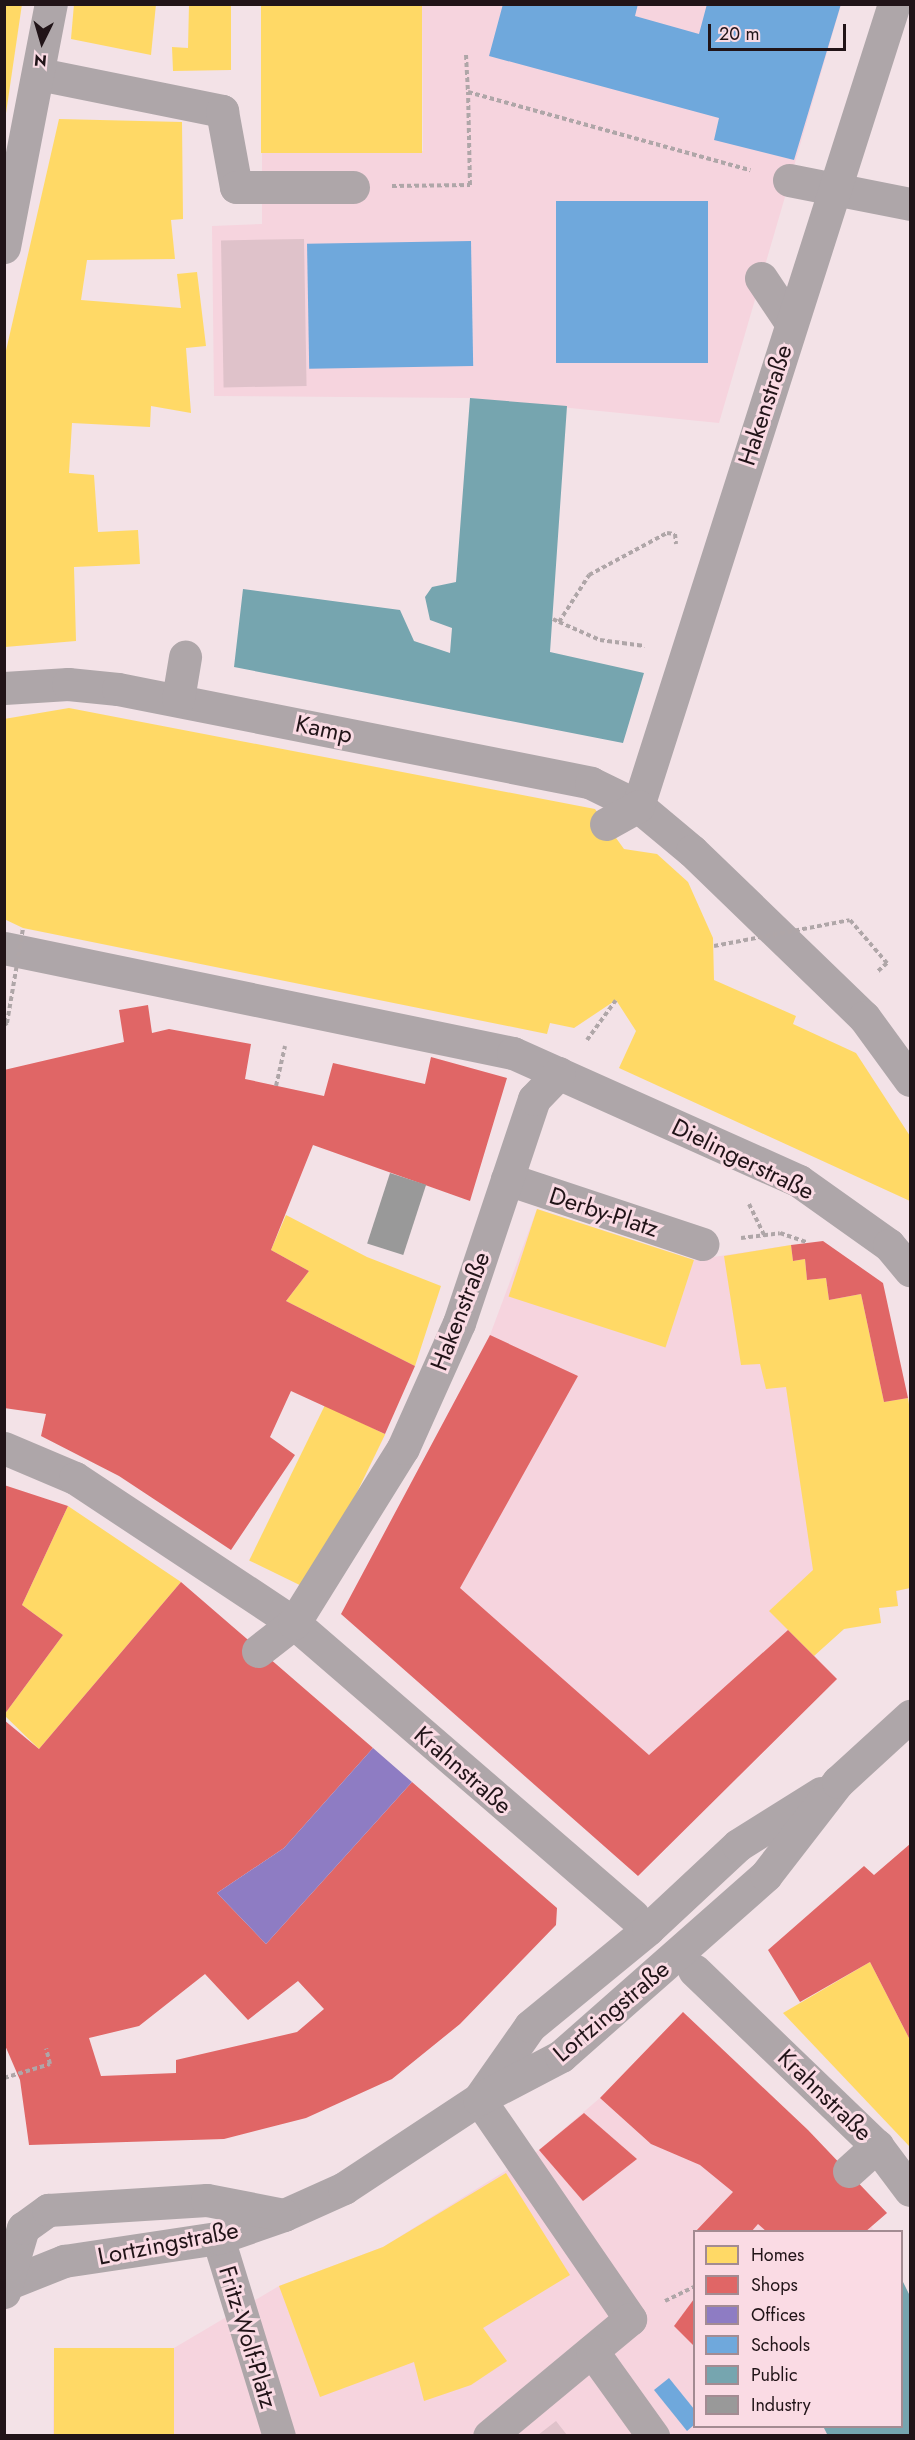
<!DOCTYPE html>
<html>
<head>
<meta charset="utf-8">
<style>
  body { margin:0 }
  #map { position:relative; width:915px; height:2440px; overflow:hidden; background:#f3e2e7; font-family:Jost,sans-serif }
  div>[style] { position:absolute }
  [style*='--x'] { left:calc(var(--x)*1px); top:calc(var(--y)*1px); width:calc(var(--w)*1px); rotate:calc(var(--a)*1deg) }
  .built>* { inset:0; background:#f6d4de }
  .green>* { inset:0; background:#dfc2ca; transform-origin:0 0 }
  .homes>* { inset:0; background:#ffd966; transform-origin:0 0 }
  .shops>* { inset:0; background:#e06666 }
  .offices>* { inset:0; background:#8e7cc3 }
  .schools>* { inset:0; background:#6fa8dc; transform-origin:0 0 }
  .public>* { inset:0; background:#76a5af }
  .industry>* { inset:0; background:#999; transform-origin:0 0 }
  .path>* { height:4px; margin-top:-2px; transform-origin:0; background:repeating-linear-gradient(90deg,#afa6a8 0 4.5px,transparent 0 7.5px) }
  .minor>* { height:33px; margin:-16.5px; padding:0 16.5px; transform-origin:16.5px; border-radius:16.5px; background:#aea6a9 }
  .path-bridge>* { height:4px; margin-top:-2px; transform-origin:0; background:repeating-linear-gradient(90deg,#afa6a8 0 4.5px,transparent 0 7.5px) }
  span { translate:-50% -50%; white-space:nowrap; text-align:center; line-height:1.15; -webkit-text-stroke:6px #fadbe4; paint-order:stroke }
  .street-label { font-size:24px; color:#211418 }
  .frame { position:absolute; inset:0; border:6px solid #211418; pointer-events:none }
  .legend { position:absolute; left:693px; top:2230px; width:210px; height:198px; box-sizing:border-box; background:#fadbe4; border:2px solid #a38b92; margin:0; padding:8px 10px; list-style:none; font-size:18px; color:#211418 }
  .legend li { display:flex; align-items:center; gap:12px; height:30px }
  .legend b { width:30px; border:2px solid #a38b92 }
  .north { position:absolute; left:12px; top:12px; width:60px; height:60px; -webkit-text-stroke:4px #fadbe4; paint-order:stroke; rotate:185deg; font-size:16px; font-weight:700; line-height:24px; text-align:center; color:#211418 }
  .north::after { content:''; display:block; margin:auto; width:21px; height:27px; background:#211418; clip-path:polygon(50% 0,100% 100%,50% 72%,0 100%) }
  .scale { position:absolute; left:708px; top:24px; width:138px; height:27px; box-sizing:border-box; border:3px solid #211418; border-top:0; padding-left:8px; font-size:18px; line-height:21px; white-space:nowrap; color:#211418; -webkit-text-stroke:4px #fadbe4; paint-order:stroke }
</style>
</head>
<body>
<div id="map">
  <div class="built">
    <div style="clip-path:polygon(422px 5px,841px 5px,719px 423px,470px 398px,214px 396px,212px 226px,262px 224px,262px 153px,423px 151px)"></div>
    <div style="clip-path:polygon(537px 1209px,694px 1260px,791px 1245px,793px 1260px,908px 1398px,910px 1411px,910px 1588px,897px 1591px,898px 1606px,879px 1608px,844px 1629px,814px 1655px,837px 1679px,638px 1876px,341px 1614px,490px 1335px)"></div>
    <div style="clip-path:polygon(683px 2012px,887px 2213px,871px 2226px,874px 2231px,694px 2232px,694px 2426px,902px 2426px,902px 2280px,910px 2296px,910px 2435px,53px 2436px,54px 2350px,174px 2348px,279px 2286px,383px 2247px,539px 2150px,600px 2098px)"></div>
  </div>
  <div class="green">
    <div style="left:304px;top:239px;width:147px;height:83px;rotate:89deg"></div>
    <div style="clip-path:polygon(556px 2421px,567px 2435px,538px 2435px)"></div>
  </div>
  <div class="homes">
    <div style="clip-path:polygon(4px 4px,22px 4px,5px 120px,4px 120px)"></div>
    <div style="clip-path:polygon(74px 4px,156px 4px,151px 55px,71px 39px)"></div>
    <div style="clip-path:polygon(189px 4px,231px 4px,231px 70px,173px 71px,172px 47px,188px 48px)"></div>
    <div style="left:261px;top:4px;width:161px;height:149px"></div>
    <div style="clip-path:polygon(59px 119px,182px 122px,183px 219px,171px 220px,175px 259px,87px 260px,81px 300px,181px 308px,177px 274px,197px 272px,206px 346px,186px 348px,191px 413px,151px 406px,150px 427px,72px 423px,69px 473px,94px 475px,98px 532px,138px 530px,140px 564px,74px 567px,76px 641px,5px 647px,5px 355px)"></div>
    <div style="clip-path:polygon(69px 708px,595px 809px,624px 849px,657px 854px,688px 882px,713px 938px,714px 980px,796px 1016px,793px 1024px,856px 1053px,910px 1136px,910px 1201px,619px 1068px,636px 1031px,616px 1000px,574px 1028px,550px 1023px,547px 1034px,23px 928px,4px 919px,4px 719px)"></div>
    <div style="left:537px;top:1209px;width:165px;height:92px;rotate:18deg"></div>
    <div style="clip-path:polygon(286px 1215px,367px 1257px,441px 1286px,415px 1366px,286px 1301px,309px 1271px,271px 1250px)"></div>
    <div style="clip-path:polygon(791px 1245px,793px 1261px,805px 1259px,807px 1280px,826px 1278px,829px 1300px,861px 1294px,884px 1402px,908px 1398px,910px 1411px,910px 1588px,896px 1591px,898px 1606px,879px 1608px,881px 1623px,844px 1629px,814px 1656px,769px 1611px,813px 1570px,786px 1387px,766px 1389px,760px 1364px,741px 1365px,724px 1256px)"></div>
    <div style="left:325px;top:1405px;width:67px;height:173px;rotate:26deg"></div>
    <div style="clip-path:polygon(68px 1506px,181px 1582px,39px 1749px,4px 1715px,63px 1635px,22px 1605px)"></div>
    <div style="clip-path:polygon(870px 1962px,910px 2040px,910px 2147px,783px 2013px)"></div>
    <div style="clip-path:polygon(506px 2173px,570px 2275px,483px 2328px,507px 2361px,471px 2385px,424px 2401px,414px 2362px,320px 2397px,279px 2286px,383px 2247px)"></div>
    <div style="left:174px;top:2348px;width:88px;height:120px;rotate:90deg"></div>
  </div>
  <div class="shops">
    <div style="clip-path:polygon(148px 1005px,152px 1033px,169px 1029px,251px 1044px,245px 1079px,324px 1096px,333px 1063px,425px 1084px,431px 1057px,507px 1078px,470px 1201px,313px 1145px,271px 1250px,309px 1271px,286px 1301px,415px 1366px,385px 1434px,291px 1391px,270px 1437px,295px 1455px,231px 1550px,119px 1476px,41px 1436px,46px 1414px,4px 1408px,4px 1070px,124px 1042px,119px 1010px)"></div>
    <div style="clip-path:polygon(823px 1241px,883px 1283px,908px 1398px,884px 1402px,861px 1294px,829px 1300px,826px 1278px,807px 1280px,805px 1259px,793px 1261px,791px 1245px)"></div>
    <div style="clip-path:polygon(490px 1335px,578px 1376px,460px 1588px,649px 1755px,788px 1630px,837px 1679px,638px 1876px,341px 1614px)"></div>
    <div style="clip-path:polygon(4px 1485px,68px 1506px,22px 1605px,63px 1635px,4px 1715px)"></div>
    <div style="clip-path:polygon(evenodd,181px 1582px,373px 1748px,284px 1848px,217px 1893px,266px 1944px,412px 1782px,557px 1908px,556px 1925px,460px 2024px,392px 2079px,306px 2118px,224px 2139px,29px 2145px,20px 2080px,4px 2043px,4px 1720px,39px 1749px,181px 1582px,205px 1974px,248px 2020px,298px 1981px,324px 2009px,297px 2032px,176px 2060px,176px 2073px,101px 2076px,89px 2038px,139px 2026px,205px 1974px)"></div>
    <div style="clip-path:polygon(910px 1844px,910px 2040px,870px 1962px,800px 2002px,768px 1950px,864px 1866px,874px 1875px)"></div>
    <div style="clip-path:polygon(683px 2012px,808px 2130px,887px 2213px,865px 2232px,767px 2232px,758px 2224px,751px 2232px,695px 2232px,733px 2192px,700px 2165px,651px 2144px,600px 2098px)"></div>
    <div style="clip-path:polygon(584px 2113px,637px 2159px,583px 2201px,539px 2150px)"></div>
    <div style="clip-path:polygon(694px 2299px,694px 2346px,674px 2326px)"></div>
  </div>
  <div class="offices">
    <div style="clip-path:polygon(373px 1748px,412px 1782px,266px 1944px,217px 1893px,284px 1848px)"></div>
  </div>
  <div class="schools">
    <div style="clip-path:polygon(503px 4px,638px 4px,635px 16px,699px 34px,707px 4px,841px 4px,794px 160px,714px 140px,719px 118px,489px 56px)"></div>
    <div style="left:708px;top:201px;width:162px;height:152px;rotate:90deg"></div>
    <div style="left:471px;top:241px;width:125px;height:164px;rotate:89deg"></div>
    <div style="clip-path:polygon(669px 2378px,694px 2409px,694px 2425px,687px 2431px,654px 2390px)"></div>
  </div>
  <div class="public">
    <div style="clip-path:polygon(470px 398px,567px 406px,550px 652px,644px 673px,623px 743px,234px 667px,243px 589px,400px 610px,414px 641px,450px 653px,452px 628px,430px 620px,425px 597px,432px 587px,456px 582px)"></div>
    <div style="clip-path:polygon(902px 2280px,910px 2296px,910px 2436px,828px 2436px,823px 2426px,902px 2426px)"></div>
  </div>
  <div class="industry">
    <div style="left:390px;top:1173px;width:38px;height:74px;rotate:18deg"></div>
  </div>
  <div class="path">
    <div style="--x:466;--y:55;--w:37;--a:87"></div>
    <div style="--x:468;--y:92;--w:293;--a:15.5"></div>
    <div style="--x:392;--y:186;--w:78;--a:-0.7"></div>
    <div style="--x:470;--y:185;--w:93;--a:-91.2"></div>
    <div style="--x:553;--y:619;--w:7;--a:27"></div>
    <div style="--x:559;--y:622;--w:56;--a:-57.4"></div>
    <div style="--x:589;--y:575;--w:89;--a:-28.3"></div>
    <div style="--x:667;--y:533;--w:8;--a:7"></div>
    <div style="--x:675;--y:534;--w:10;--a:84"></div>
    <div style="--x:559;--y:622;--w:45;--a:23.7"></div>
    <div style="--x:600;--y:640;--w:45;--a:7.6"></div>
    <div style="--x:850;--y:920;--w:57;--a:49.3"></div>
    <div style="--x:887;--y:963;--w:15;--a:138"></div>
    <div style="--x:4;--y:1025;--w:4;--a:-34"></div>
    <div style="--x:587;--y:1040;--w:49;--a:-54.1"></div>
    <div style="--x:276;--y:1086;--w:41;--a:-77.3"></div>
    <div style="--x:749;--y:1204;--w:34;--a:64"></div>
    <div style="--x:741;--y:1238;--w:39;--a:-7"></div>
    <div style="--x:780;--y:1233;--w:28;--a:19"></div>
    <div style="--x:4;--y:2078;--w:48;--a:-16.9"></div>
    <div style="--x:50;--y:2064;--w:16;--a:-104"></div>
    <div style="--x:665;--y:2301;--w:32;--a:-26"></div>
  </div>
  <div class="minor">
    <div style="--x:39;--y:74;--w:187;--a:11.4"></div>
    <div style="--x:222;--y:111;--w:77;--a:79.6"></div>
    <div style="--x:236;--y:187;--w:117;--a:0"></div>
    <div style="--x:789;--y:180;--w:123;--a:11.2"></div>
    <div style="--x:4;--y:247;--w:248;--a:-79.1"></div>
    <div style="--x:761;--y:278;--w:54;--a:56.3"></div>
    <div style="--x:4;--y:688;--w:64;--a:-3.6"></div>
    <div style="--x:68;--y:684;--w:50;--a:5.7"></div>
    <div style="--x:118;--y:689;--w:482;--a:11.2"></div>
    <div style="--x:591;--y:783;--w:52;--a:26.1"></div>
    <div style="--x:638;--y:806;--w:70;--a:39.8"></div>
    <div style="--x:692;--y:851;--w:239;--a:44"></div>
    <div style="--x:864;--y:1017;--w:78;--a:53.9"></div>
    <div style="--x:178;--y:699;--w:43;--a:-80.5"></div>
    <div style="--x:638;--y:806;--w:842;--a:-72.3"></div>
    <div style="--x:606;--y:824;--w:37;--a:-29"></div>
    <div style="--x:4;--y:948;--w:520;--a:11.66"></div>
    <div style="--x:513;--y:1053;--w:313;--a:24.1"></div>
    <div style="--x:799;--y:1181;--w:110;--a:35.4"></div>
    <div style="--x:889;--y:1245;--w:33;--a:50"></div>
    <div style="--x:507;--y:1179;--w:206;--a:18.4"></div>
    <div style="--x:4;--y:1448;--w:77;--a:22.9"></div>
    <div style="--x:75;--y:1478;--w:263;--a:33.5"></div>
    <div style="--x:294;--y:1623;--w:448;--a:40.8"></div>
    <div style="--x:258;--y:1651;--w:46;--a:-37.9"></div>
    <div style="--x:294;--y:1623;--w:206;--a:-58.1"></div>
    <div style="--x:403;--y:1448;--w:137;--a:-65.9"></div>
    <div style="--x:459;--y:1323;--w:236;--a:-71.5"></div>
    <div style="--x:534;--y:1099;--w:36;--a:-46"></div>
    <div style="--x:694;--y:1970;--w:254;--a:43.9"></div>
    <div style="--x:877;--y:2146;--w:55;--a:53.1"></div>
    <div style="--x:481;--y:2096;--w:85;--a:-55"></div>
    <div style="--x:530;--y:2026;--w:153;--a:-39.4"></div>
    <div style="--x:648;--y:1929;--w:123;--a:-43"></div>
    <div style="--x:738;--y:1845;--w:98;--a:-32.1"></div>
    <div style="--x:479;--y:2099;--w:267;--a:55.5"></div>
    <div style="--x:630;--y:2319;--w:183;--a:140.3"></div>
    <div style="--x:849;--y:2171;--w:38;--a:-42"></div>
    <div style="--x:218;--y:2238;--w:207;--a:72.9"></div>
    <div style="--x:4;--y:2285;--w:65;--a:-21.8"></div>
    <div style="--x:64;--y:2261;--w:156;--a:-8.5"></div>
    <div style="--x:218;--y:2238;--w:70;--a:-19.2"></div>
    <div style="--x:284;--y:2215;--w:66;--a:-24.2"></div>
    <div style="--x:344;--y:2188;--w:162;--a:-33.4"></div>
    <div style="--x:479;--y:2099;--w:93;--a:-27.7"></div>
    <div style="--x:561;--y:2056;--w:273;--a:-41.4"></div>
    <div style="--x:766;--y:1875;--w:118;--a:-52.3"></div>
    <div style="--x:838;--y:1782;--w:98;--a:-42.5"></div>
    <div style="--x:4;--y:2292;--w:67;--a:-73.5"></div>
    <div style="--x:23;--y:2228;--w:31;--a:-36"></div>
    <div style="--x:48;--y:2210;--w:159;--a:-3.6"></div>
    <div style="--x:207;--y:2200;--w:78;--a:11"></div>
    <div style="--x:592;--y:2351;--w:105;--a:54.3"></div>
  </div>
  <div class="path-bridge">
    <div style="--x:714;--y:946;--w:138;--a:-10.8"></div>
    <div style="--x:7;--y:1023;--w:96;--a:-80.4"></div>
  </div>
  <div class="street-label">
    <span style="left:765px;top:405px;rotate:-72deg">Hakenstraße</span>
    <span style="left:324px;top:729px;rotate:12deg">Kamp</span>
    <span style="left:743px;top:1159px;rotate:26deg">Dielingerstraße</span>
    <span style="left:604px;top:1212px;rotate:18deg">Derby-Platz</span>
    <span style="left:460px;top:1311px;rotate:-69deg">Hakenstraße</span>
    <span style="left:463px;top:1770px;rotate:41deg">Krahnstraße</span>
    <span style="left:611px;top:2011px;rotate:-40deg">Lortzingstraße</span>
    <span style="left:825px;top:2095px;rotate:44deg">Krahnstraße</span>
    <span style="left:168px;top:2243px;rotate:-11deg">Lortzingstraße</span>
    <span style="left:248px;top:2337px;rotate:73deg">Fritz-Wolf-Platz</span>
  </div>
  <div class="frame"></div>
  <ul class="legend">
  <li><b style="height:16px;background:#ffd966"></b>Homes</li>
  <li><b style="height:16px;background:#e06666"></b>Shops</li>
  <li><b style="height:16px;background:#8e7cc3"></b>Offices</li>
  <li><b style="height:16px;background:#6fa8dc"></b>Schools</li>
  <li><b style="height:16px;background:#76a5af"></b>Public</li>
  <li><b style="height:16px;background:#999"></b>Industry</li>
  </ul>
  <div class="north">N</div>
  <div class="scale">20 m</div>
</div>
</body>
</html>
